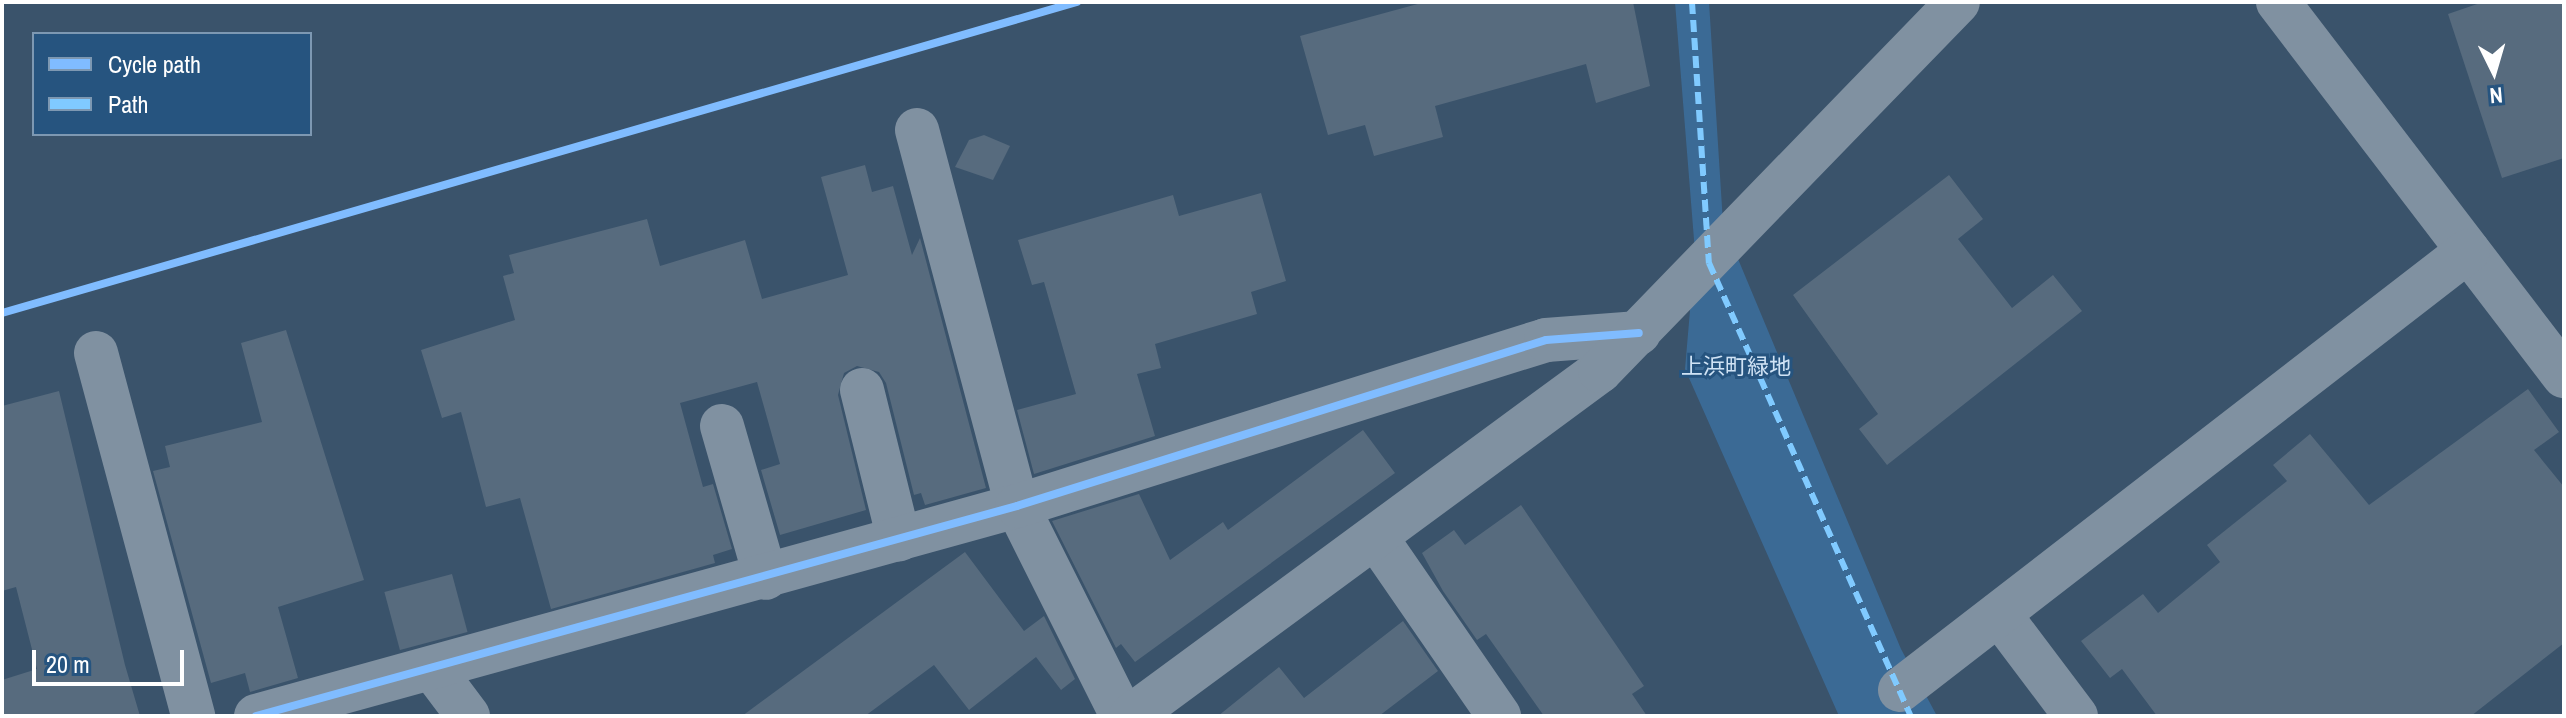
<!DOCTYPE html>
<html>
<head>
<meta charset="utf-8">
<style>
  body { margin:0 }
  #map { position:relative; width:2566px; height:718px; overflow:hidden; background:#3a536b; font-family:"Archivo Narrow","Noto Sans JP",sans-serif }
  div>[style] { position:absolute }
  [style*='--x'] { left:calc(var(--x)*1px); top:calc(var(--y)*1px); width:calc(var(--w)*1px); rotate:calc(var(--a)*1deg) }
  .green>* { inset:0; background:#3b6a95 }
  .building>* { inset:0; background:#576b7e; transform-origin:0 0 }
  .minor>* { height:44px; margin:-22px; padding:0 22px; transform-origin:22px; border-radius:22px; background:#8091a1 }
  .quiet>* { height:6px; margin-top:-3px; transform-origin:0; background:repeating-linear-gradient(90deg,#80caff 0 12px,transparent 0 18px) }
  .cycleway>* { height:8px; margin:-4px; padding:0 4px; transform-origin:4px; border-radius:4px; background:#80bcff }
  span { translate:-50% -50%; white-space:nowrap; text-align:center; line-height:1.15; -webkit-text-stroke:6px #26547f; paint-order:stroke }
  .park-label { font-size:22px; color:#d0e3f5 }
  .frame { position:absolute; inset:0; border:4px solid #fff; pointer-events:none }
  .legend { position:absolute; left:32px; top:32px; width:280px; height:104px; box-sizing:border-box; background:#26547f; border:2px solid #7d98b2; margin:0; padding:10px 14px; list-style:none; font-size:24px; color:#fff }
  .legend li { display:flex; align-items:center; gap:16px; height:40px }
  .legend b { width:40px; border:2px solid #7d98b2 }
  .north { position:absolute; left:2454px; top:32px; width:80px; height:80px; -webkit-text-stroke:6px #26547f; paint-order:stroke; rotate:175deg; font-size:22px; font-weight:700; line-height:32px; text-align:center; color:#fff }
  .north::after { content:''; display:block; margin:auto; width:28px; height:36px; background:#fff; clip-path:polygon(50% 0,100% 100%,50% 72%,0 100%) }
  .scale { position:absolute; left:32px; top:650px; width:152px; height:36px; box-sizing:border-box; border:4px solid #fff; border-top:0; padding-left:10px; font-size:24px; line-height:28px; white-space:nowrap; color:#fff; -webkit-text-stroke:6px #26547f; paint-order:stroke }
</style>
</head>
<body>
<div id="map">
  <div class="green">
    <div style="clip-path:polygon(1675px 2px,1709px 2px,1723px 223px,1901px 649px,1937px 716px,1839px 716px,1685px 369px,1695px 252px)"></div>
  </div>
  <div class="building">
    <div style="clip-path:polygon(1425px 2px,1633px 2px,1650px 86px,1596px 103px,1586px 64px,1435px 106px,1443px 137px,1374px 156px,1365px 125px,1328px 135px,1300px 36px)"></div>
    <div style="clip-path:polygon(2483px 2px,2564px 2px,2564px 158px,2502px 178px,2448px 14px)"></div>
    <div style="clip-path:polygon(984px 135px,1010px 146px,993px 180px,955px 167px,969px 140px)"></div>
    <div style="clip-path:polygon(865px 165px,872px 192px,893px 186px,912px 255px,920px 238px,986px 488px,925px 505px,921px 493px,914px 495px,886px 383px,879px 372px,857px 366px,844px 373px,838px 395px,866px 510px,780px 535px,761px 470px,780px 464px,757px 382px,680px 403px,703px 487px,713px 484px,732px 549px,713px 555px,715px 563px,551px 609px,520px 498px,486px 507px,461px 412px,442px 418px,421px 350px,515px 320px,503px 276px,514px 273px,509px 255px,647px 219px,660px 266px,745px 240px,762px 299px,848px 275px,821px 177px)"></div>
    <div style="clip-path:polygon(1949px 175px,1983px 219px,1958px 239px,2012px 308px,2053px 275px,2082px 311px,1887px 465px,1859px 429px,1878px 414px,1793px 295px)"></div>
    <div style="clip-path:polygon(1261px 193px,1286px 281px,1251px 292px,1257px 314px,1155px 344px,1161px 368px,1137px 374px,1155px 436px,1034px 474px,1017px 410px,1076px 394px,1044px 282px,1032px 285px,1018px 240px,1173px 195px,1179px 216px)"></div>
    <div style="clip-path:polygon(286px 330px,364px 580px,278px 607px,298px 678px,250px 692px,245px 673px,211px 683px,153px 471px,170px 467px,165px 446px,262px 422px,241px 343px)"></div>
    <div style="clip-path:polygon(2528px 389px,2559px 432px,2534px 450px,2564px 487px,2564px 643px,2471px 716px,2157px 716px,2122px 669px,2110px 678px,2081px 641px,2143px 594px,2158px 613px,2220px 562px,2207px 545px,2287px 481px,2273px 465px,2310px 434px,2369px 505px)"></div>
    <div style="clip-path:polygon(59px 391px,125px 665px,140px 716px,2px 716px,2px 680px,37px 669px,16px 587px,2px 591px,2px 406px)"></div>
    <div style="clip-path:polygon(1363px 430px,1395px 473px,1135px 662px,1121px 644px,1116px 648px,1052px 521px,1139px 494px,1170px 560px,1223px 522px,1228px 530px)"></div>
    <div style="clip-path:polygon(1521px 505px,1644px 686px,1632px 694px,1647px 716px,1544px 716px,1486px 634px,1477px 640px,1443px 591px,1422px 553px,1454px 530px,1465px 545px)"></div>
    <div style="clip-path:polygon(965px 552px,1024px 631px,1044px 616px,1075px 679px,1061px 690px,1036px 657px,969px 710px,934px 665px,865px 716px,742px 716px)"></div>
    <div style="left:452px;top:574px;width:60px;height:70px;rotate:75deg"></div>
    <div style="clip-path:polygon(1403px 621px,1438px 671px,1379px 716px,1218px 716px,1279px 667px,1304px 698px)"></div>
  </div>
  <div class="minor">
    <div style="--x:2278;--y:2;--w:471;--a:52.6"></div>
    <div style="--x:917;--y:130;--w:389;--a:75.1"></div>
    <div style="--x:1017;--y:506;--w:235;--a:63.4"></div>
    <div style="--x:96;--y:353;--w:376;--a:75"></div>
    <div style="--x:862;--y:390;--w:154;--a:76.1"></div>
    <div style="--x:722;--y:426;--w:158;--a:73.9"></div>
    <div style="--x:1377;--y:539;--w:215;--a:55.4"></div>
    <div style="--x:1999;--y:614;--w:128;--a:53"></div>
    <div style="--x:435;--y:672;--w:55;--a:53.1"></div>
    <div style="--x:1900;--y:690;--w:718;--a:-37.7"></div>
    <div style="--x:256;--y:716;--w:789;--a:-15.43"></div>
    <div style="--x:1017;--y:506;--w:554;--a:-17.42"></div>
    <div style="--x:1546;--y:340;--w:93;--a:-4.3"></div>
    <div style="--x:1131;--y:716;--w:582;--a:-36.34"></div>
    <div style="--x:1600;--y:371;--w:514;--a:-45.87"></div>
  </div>
  <div class="quiet">
    <div style="--x:1692;--y:2;--w:262;--a:86.3"></div>
    <div style="--x:1709;--y:263;--w:496;--a:66"></div>
  </div>
  <div class="cycleway">
    <div style="--x:2;--y:313;--w:1119;--a:-16.14"></div>
    <div style="--x:256;--y:716;--w:789;--a:-15.43"></div>
    <div style="--x:1017;--y:506;--w:554;--a:-17.42"></div>
    <div style="--x:1546;--y:340;--w:93;--a:-4.3"></div>
  </div>
  <div class="park-label">
    <span style="left:1736px;top:367px">上浜町緑地</span>
  </div>
  <div class="frame"></div>
  <ul class="legend">
  <li><b style="height:10px;background:#80bcff"></b>Cycle path</li>
  <li><b style="height:10px;background:#80caff"></b>Path</li>
  </ul>
  <div class="north">N</div>
  <div class="scale">20 m</div>
</div>
</body>
</html>
